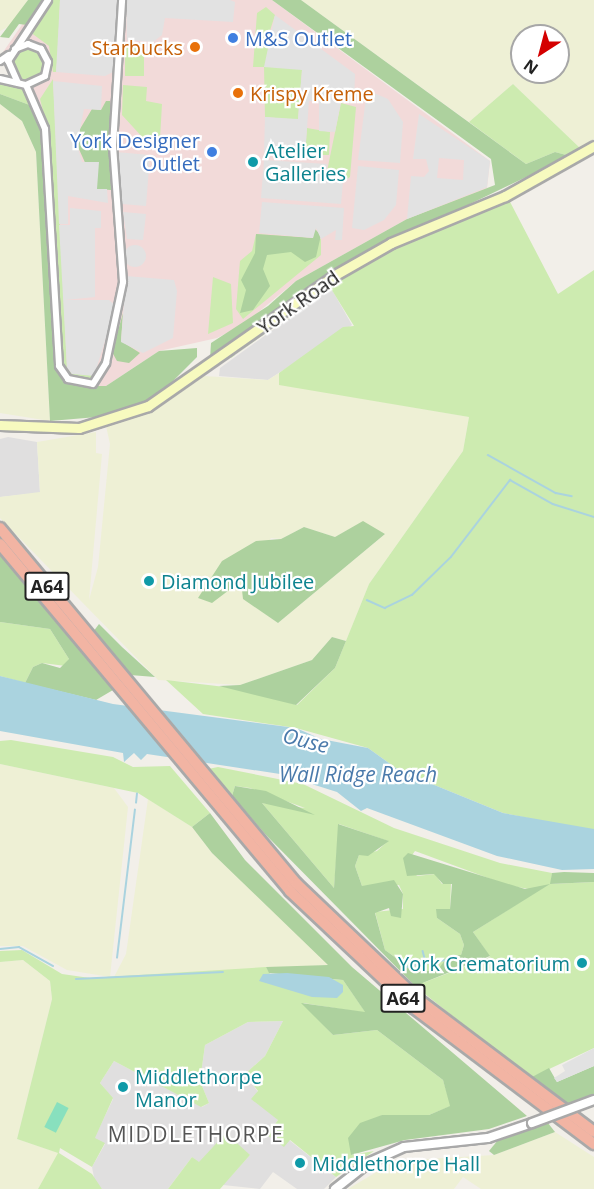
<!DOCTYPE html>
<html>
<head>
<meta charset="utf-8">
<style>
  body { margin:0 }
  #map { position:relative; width:594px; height:1189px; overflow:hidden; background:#f2efe9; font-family:"Open Sans",sans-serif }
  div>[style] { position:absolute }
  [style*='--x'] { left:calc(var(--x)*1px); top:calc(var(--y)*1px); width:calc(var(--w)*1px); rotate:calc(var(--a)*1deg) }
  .residential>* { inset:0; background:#e0dfdf }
  .commercial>* { inset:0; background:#f2dad9 }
  .farmland>* { inset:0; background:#eef0d5 }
  .grass>* { inset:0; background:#cdebb0; transform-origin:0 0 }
  .round { border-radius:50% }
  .forest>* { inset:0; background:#add19e }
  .pitch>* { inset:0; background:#88e0be; transform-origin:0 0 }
  .parking>* { inset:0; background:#e2e2e2 }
  .water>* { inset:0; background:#aad3df }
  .stream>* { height:1.5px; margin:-0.75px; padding:0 0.75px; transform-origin:0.75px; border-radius:0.75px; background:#aad3df }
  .roads { filter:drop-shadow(2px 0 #a9a9a9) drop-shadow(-2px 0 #a9a9a9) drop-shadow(0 2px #a9a9a9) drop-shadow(0 -2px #a9a9a9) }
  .minor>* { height:6px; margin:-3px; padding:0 3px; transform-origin:3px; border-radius:3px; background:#fff }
  .tertiary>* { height:8px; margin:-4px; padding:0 4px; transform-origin:4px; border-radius:4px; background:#fff }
  .secondary>* { height:9px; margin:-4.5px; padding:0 4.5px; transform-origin:4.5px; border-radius:4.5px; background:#f7fabf }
  .trunk>* { height:10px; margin:-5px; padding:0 5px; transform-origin:5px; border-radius:5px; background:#f2b4a3 }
  .bridges { filter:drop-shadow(2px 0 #a9a9a9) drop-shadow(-2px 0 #a9a9a9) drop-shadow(0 2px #a9a9a9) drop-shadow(0 -2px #a9a9a9) }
  .tertiary-bridge>* { height:8px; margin:-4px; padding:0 4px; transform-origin:4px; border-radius:4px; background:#fff }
  .dots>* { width:16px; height:16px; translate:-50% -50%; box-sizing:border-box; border:3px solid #fff; border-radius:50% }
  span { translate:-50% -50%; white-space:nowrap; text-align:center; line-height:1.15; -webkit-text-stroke:4.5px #fff; paint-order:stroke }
  .shield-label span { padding:2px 4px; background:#fff; border:2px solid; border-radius:4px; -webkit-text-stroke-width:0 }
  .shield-label { font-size:18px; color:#222; font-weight:700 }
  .shop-label { font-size:20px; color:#366cbe }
  .left { translate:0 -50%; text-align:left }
  .right { translate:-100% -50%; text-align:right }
  .food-label { font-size:20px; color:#c56008 }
  .culture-label { font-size:20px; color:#0d838f }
  .street-label { font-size:20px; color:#222 }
  .water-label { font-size:21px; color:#4a7aab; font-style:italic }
  .neighbourhood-label { font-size:21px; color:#555; letter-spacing:1.5px }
  .north { position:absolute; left:510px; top:24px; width:60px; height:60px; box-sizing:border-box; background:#fff; border:2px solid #a7a7a7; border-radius:50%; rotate:216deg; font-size:16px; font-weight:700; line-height:24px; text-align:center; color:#222 }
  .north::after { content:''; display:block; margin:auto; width:21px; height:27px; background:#d40000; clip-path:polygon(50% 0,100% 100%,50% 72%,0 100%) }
</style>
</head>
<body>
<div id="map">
  <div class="residential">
    <div style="clip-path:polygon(331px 288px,352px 325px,268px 380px,219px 376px,220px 368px)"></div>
    <div style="clip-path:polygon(8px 437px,37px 442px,40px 493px,0 497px,0 439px)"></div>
    <div style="clip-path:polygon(283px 1021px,265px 1056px,245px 1074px,278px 1120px,268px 1134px,289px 1140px,336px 1177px,324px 1189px,297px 1189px,273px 1172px,260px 1189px,223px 1185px,250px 1155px,199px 1163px,192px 1157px,168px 1189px,102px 1189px,95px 1183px,92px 1167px,105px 1144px,94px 1139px,113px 1099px,100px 1083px,114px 1061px,202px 1107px,209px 1103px,200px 1081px,205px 1045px,248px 1022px)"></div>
  </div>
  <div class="commercial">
    <div style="clip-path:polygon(39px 0,272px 0,490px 161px,487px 188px,407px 219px,296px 281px,243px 325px,217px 338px,159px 351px,106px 386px,76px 386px,58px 374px,55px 360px,41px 130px,35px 107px,1px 55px)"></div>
  </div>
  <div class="farmland">
    <div style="clip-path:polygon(0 0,28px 0,12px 25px,0 31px)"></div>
    <div style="clip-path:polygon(evenodd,301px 0,594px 0,594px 139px,580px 148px,513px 84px,469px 122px,301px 0,522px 36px,558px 36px,558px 72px,522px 72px,522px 36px)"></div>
    <div style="clip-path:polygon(0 104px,22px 121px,36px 152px,50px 421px,0 413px)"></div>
    <div style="clip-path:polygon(evenodd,279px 373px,279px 384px,469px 417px,463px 451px,369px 584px,346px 641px,332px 637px,312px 660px,240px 685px,158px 680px,0 518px,0 497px,40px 492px,37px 442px,96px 432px,96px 453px,102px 454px,89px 600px,98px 567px,110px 444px,106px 426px,172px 398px,204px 376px,268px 380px,279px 373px,355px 526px,385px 534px,278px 623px,244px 599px,241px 581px,271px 538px,281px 539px,304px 527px,335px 537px,355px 526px)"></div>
    <div style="clip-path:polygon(0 764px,114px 788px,128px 807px,110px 977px,67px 970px,23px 946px,0 946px)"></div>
    <div style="clip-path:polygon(148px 799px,192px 827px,212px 853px,329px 965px,114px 977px,126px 954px)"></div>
    <div style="clip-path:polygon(23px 960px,50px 981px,52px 999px,17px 1139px,59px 1153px,38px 1189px,0 1189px,0 962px)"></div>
    <div style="clip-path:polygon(555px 1132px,594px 1157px,594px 1189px,481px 1189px,463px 1177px,454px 1189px,348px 1189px,395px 1161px,494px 1155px)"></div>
  </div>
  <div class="grass">
    <div style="clip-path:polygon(52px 0,60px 0,58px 53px,56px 72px,53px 72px,49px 46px,30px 32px)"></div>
    <div style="clip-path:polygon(266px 7px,275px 15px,267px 40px,302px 70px,298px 120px,265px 117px,264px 67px,253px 67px,257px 13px)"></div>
    <div style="left:125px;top:43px;width:19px;height:33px"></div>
    <div class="round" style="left:12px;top:48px;width:32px;height:32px"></div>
    <div style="clip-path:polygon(53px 79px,67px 368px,72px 374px,100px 374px,91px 380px,73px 378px,62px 362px,47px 127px,40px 99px)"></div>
    <div style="clip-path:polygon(0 82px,27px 91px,35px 107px,0 94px)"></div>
    <div style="clip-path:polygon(513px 84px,580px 148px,570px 156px,555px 152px,526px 164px,469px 122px)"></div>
    <div style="clip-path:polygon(123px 85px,147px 87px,146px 101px,162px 104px,160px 139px,144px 139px,122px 115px)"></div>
    <div style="clip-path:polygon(341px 103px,356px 107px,350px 177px,343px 182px,325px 181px)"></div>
    <div style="clip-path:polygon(307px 128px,330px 132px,329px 155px,305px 155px)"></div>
    <div style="clip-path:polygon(508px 198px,558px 294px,594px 270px,594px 829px,588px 830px,503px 813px,400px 771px,368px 748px,296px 728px,203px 714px,166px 680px,242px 689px,297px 705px,335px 668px,369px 584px,463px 451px,469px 417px,279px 385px,279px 373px,343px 327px,354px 326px,330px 287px,231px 358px,228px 354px,235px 355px,362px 262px)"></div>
    <div style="clip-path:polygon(256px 234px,321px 239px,321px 255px,243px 319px,236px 309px,240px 261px,252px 251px)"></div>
    <div style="clip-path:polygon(213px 277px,231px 284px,233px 323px,208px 334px)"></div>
    <div style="clip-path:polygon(0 622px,50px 629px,69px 659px,66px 666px,42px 663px,33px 667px,25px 683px,0 676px)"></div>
    <div style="clip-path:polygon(11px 740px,113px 757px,133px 767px,170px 766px,210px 813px,192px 827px,138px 793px,0 764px,0 741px)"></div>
    <div style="clip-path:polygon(218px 767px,303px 784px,394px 828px,500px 863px,552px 873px,551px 884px,594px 882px,594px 1048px,530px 1078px,415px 986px,490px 957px,473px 932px,547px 885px,534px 890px,507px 885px,415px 851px,407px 862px,417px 876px,435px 874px,442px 884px,451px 883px,450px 910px,437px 918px,460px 934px,464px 945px,461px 955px,437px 971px,414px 971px,385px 950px,375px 912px,403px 909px,403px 894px,399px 885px,362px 886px,355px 866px,359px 855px,377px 851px,388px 841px,339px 824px,334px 888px,262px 803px,305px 808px,250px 788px,235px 786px,232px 796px,208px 769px)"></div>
    <div style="clip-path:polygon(22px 950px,62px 974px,90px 978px,266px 967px,270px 974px,343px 980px,366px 1013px,303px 1003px,333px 1035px,377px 1030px,443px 1080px,451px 1106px,429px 1115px,382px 1115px,351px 1155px,374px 1151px,336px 1177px,290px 1140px,284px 1147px,267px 1135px,278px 1120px,251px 1099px,258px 1091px,245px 1074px,265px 1056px,283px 1021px,248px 1022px,205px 1045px,200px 1081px,209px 1103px,201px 1107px,114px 1061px,100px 1083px,113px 1098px,95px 1138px,105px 1143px,92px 1167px,60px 1148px,59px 1153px,92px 1174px,102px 1189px,38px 1189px,58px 1153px,17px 1139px,52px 999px,50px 981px,23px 960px,0 962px,0 951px)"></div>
    <div style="clip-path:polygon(226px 1133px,250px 1155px,220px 1189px,168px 1189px,192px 1157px,199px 1162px)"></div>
  </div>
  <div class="forest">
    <div style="clip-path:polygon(28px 0,43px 0,27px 25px,19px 24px,9px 38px,0 37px)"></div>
    <div style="clip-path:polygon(272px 0,301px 0,526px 164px,555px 152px,570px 156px,351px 261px,210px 359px,211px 343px,268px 306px,296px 281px,407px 219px,495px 185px,491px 159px)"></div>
    <div style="clip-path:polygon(0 94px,35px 107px,41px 130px,58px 374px,76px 386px,106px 386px,159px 351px,197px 348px,197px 357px,158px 396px,109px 416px,50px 421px,36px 152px,22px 121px,0 104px)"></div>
    <div style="clip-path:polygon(106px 101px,110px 101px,111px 190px,97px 189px,78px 147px,80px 129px,92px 109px,101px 110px)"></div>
    <div style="clip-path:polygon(314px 228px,321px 235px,316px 257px,305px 262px,291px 252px,267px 255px,263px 269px,270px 286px,253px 310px,240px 313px,246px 290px,241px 280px,255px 253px,256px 234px,313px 238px)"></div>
    <div style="clip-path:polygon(123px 313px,121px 341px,140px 353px,129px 363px,117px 361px,112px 352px)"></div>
    <div style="clip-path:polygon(363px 521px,385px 534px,278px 623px,243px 599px,241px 581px,212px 603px,198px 598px,222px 561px,256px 541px,281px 539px,304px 527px,335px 537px)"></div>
    <div style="clip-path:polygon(0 554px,61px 624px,113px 690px,96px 700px,25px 683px,33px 667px,42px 663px,60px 668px,69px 659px,50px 629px,0 622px)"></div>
    <div style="clip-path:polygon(99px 624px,122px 647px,155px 677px,130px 675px,93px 632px)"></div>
    <div style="clip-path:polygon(332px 637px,346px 641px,335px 668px,296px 705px,219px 686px,240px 685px,312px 660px)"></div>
    <div style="clip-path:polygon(235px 786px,266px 791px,315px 815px,262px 803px,334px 888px,338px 824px,389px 841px,368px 856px,359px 855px,355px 866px,362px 886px,394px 880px,403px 894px,401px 918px,391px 916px,389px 908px,375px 913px,385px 950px,414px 971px,437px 971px,448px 956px,461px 955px,464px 945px,460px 934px,437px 918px,436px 909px,450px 909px,452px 884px,443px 884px,434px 874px,407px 876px,403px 858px,408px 853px,525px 889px,550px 884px,552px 873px,564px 872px,594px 873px,594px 882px,550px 884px,473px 932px,490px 956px,415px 986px,266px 835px,232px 796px)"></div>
    <div style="clip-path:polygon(210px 813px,245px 860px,352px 967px,527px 1116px,489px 1129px,405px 1140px,351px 1155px,348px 1138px,360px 1123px,382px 1115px,429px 1115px,450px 1106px,443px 1080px,377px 1030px,333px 1035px,301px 1003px,365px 1012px,343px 980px,269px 973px,266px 967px,328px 965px,212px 853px,192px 827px)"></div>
    <div style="clip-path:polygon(594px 1066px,594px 1096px,572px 1103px,563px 1103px,530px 1078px,549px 1068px,557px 1082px)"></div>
    <div style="clip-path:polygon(548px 1123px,555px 1132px,494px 1155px,489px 1151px,498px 1140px)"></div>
  </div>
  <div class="pitch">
    <div style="left:57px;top:1102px;width:13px;height:28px;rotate:27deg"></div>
  </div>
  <div class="parking">
    <div style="clip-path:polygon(60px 0,118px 0,113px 72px,105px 76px,56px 72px)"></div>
    <div style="clip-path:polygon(126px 0,230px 0,235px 2px,233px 22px,165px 18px,162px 35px,153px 42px,127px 40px)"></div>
    <div style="clip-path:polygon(275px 15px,355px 74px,354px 103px,341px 102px,335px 132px,319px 131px,319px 101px,309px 101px,305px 155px,264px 152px,265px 117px,298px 119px,302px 70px,264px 67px)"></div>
    <div style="clip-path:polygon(53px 81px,102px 86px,101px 110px,84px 109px,77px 145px,82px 162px,99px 162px,97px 189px,107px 189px,108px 203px,68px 196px,68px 224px,59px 224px)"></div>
    <div style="clip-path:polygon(367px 90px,388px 99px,403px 122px,400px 163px,358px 160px)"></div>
    <div style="clip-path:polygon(evenodd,419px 114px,490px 161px,487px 187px,407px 219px,411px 176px,424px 177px,429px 171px,426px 159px,413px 159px,419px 114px,439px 158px,464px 160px,463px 180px,437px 178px,439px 158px)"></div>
    <div style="clip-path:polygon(116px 152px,150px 155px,146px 206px,122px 204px)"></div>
    <div style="clip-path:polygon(264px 160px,327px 164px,325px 181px,343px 182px,341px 204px,261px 198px)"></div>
    <div style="clip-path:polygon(358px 166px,399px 170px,396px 205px,384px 220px,364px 230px,352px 228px)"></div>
    <div style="clip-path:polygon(262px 202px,344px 208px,342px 240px,335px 240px,336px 230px,321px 239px,316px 228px,313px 238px,259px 233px)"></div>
    <div style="clip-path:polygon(70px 208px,101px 211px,101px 228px,95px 228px,95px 297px,65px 300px,109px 300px,116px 306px,94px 376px,72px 374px,67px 368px,59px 225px,70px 225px)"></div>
    <div style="clip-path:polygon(123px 212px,146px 214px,143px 240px,127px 239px)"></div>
    <div class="round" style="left:124px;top:245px;width:22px;height:22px"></div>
    <div style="clip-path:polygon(126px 276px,174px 280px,177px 291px,173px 338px,143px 353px,121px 342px)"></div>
    <div style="clip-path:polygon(594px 1048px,594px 1066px,557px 1082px,554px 1078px,565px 1071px,562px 1065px)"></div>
  </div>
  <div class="water">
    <div style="clip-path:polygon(0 676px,113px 704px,296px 728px,321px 739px,368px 748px,400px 771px,503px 813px,594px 829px,594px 869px,562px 870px,497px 856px,367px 808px,361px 811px,337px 792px,280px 774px,147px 754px,141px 760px,134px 753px,124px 762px,123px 753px,0 731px)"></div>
    <div style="clip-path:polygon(287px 973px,329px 977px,343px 985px,343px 992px,337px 998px,312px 997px,259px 981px,263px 974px)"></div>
  </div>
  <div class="stream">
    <div style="--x:488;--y:455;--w:78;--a:29.2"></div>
    <div style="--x:556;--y:493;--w:16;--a:11"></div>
    <div style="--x:367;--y:600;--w:20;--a:24"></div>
    <div style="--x:385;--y:608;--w:30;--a:-26"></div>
    <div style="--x:412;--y:595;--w:54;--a:-44.3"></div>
    <div style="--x:451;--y:557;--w:97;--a:-52.5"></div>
    <div style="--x:510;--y:480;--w:49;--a:29.2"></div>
    <div style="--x:553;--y:504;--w:43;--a:17.6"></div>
    <div style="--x:136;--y:803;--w:9;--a:-84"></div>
    <div style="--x:0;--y:949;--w:19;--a:-6"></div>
    <div style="--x:19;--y:947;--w:39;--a:29"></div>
    <div style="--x:423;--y:951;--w:11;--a:75"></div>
    <div style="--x:117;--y:958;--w:149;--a:-83.1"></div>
    <div style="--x:406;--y:967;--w:41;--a:-9.9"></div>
    <div style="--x:76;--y:979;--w:147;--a:-2.7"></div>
  </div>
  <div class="roads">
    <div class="minor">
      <div style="--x:0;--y:61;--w:11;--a:-34"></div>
      <div style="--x:0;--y:79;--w:27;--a:13"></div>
      <div style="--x:26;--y:85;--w:21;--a:-25"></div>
      <div style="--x:45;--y:76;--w:14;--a:-78"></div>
      <div style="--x:48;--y:62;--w:15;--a:-118"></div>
      <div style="--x:41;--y:49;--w:14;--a:-159"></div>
      <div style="--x:28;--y:44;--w:14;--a:159"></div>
      <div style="--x:18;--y:83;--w:24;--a:-114"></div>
      <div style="--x:8;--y:61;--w:73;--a:-56.7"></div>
      <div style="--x:26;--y:85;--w:48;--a:66.6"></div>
      <div style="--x:45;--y:129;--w:237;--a:86.6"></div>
      <div style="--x:59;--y:366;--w:16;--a:55"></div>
      <div style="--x:68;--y:379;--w:25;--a:11"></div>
      <div style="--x:93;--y:384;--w:25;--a:-58"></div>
      <div style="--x:106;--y:363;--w:83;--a:-78.1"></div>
      <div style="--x:123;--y:282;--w:137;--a:-94.2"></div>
      <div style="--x:113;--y:145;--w:145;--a:-86.4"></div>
    </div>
    <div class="tertiary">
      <div style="--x:335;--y:1189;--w:42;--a:-38.2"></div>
      <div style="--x:368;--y:1163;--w:39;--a:-24"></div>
      <div style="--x:404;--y:1147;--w:84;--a:-6.1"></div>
      <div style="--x:488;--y:1138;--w:46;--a:-18.8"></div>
    </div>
    <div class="secondary">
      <div style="--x:0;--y:425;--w:79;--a:2.2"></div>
      <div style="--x:79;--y:428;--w:72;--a:-17.7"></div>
      <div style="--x:148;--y:406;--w:228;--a:-35"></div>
      <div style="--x:335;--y:275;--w:64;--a:-29.7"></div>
      <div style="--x:391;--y:243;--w:123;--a:-22.4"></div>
      <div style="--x:505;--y:196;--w:102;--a:-29.3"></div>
    </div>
    <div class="trunk">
      <div style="--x:0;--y:528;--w:464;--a:50.2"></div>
      <div style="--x:297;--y:884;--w:168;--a:43.6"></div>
      <div style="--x:419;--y:1000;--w:219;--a:37"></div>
      <div style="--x:0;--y:544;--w:452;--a:50.1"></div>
      <div style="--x:290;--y:891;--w:170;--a:43.3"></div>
      <div style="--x:414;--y:1008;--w:226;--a:37.1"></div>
    </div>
  </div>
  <div class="bridges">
    <div class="tertiary-bridge">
      <div style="--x:532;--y:1123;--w:66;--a:-20.4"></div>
    </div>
  </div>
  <div class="dots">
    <div style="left:233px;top:38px;background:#3f7fe0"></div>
    <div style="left:195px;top:47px;background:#e8710a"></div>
    <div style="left:238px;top:93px;background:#e8710a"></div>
    <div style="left:212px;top:152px;background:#3f7fe0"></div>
    <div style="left:253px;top:162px;background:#0f9aa8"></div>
    <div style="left:149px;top:581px;background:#0f9aa8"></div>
    <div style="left:582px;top:963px;background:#0f9aa8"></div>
    <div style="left:123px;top:1087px;background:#0f9aa8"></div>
    <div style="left:300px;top:1163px;background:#0f9aa8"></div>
  </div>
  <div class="shield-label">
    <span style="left:47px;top:586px">A64</span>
    <span style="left:403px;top:998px">A64</span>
  </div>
  <div class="shop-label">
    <span class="left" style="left:245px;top:38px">M&amp;S Outlet</span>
    <span class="right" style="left:200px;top:152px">York Designer<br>Outlet</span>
  </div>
  <div class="food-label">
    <span class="right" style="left:183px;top:47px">Starbucks</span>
    <span class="left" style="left:250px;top:93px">Krispy Kreme</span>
  </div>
  <div class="culture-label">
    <span class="left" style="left:265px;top:162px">Atelier<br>Galleries</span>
    <span class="left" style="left:161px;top:581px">Diamond Jubilee</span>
    <span class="right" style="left:570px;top:963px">York Crematorium</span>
    <span class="left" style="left:135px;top:1088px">Middlethorpe<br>Manor</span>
    <span class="left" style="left:312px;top:1163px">Middlethorpe Hall</span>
  </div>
  <div class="street-label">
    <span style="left:298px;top:302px;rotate:-35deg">York Road</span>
  </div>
  <div class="water-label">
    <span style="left:306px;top:740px;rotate:14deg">Ouse</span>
    <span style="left:358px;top:774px">Wall Ridge Reach</span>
  </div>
  <div class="neighbourhood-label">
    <span style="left:196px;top:1134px">MIDDLETHORPE</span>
  </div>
  <div class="north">N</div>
</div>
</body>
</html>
